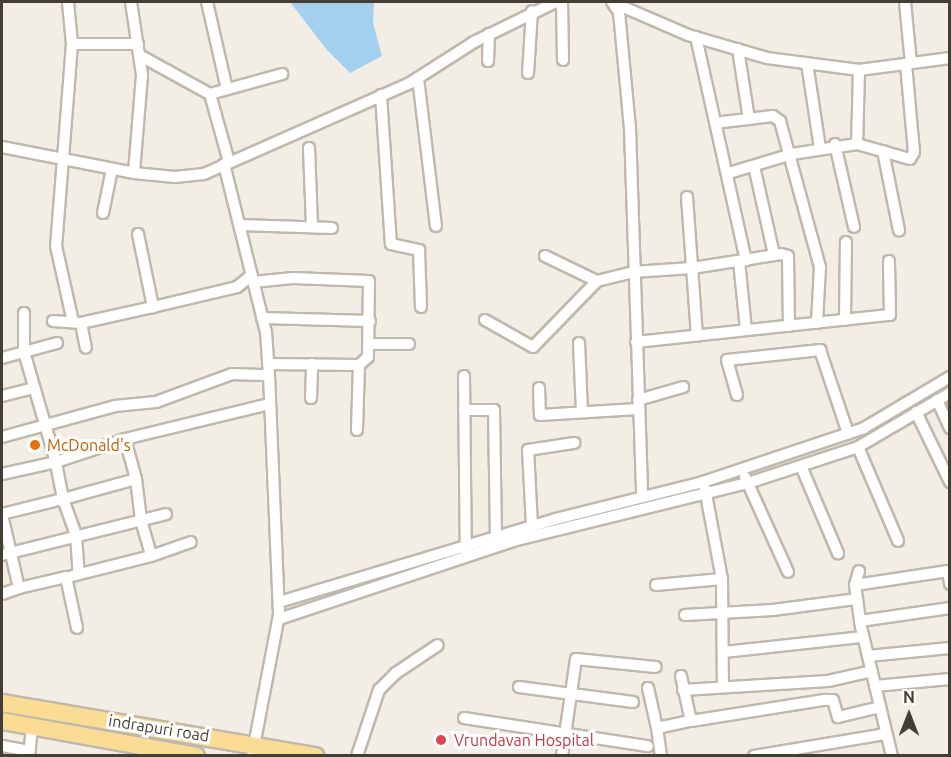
<!DOCTYPE html>
<html>
<head>
<meta charset="utf-8">
<style>
  body { margin:0 }
  #map { position:relative; width:951px; height:757px; overflow:hidden; background:#f2eee5; font-family:Ubuntu,sans-serif }
  div>[style] { position:absolute }
  [style*='--x'] { left:calc(var(--x)*1px); top:calc(var(--y)*1px); width:calc(var(--w)*1px); rotate:calc(var(--a)*1deg) }
  .water>* { inset:0; background:#a2d0ee }
  .roads { filter:drop-shadow(2px 0 #c0b8ab) drop-shadow(-2px 0 #c0b8ab) drop-shadow(0 2px #c0b8ab) drop-shadow(0 -2px #c0b8ab) }
  .street>* { height:10px; margin:-5px; padding:0 5px; transform-origin:5px; border-radius:5px; background:#fff }
  .primary>* { height:16px; margin:-8px; padding:0 8px; transform-origin:8px; border-radius:8px; background:#fbdc94 }
  .dots>* { width:16px; height:16px; translate:-50% -50%; box-sizing:border-box; border:3px solid #fff; border-radius:50% }
  span { translate:-50% -50%; white-space:nowrap; text-align:center; line-height:1.15; -webkit-text-stroke:6px #fff; paint-order:stroke }
  .food-label { font-size:16px; color:#c56008 }
  .left { translate:0 -50%; text-align:left }
  .street-label { font-size:16px; color:#443e35 }
  .health-label { font-size:16px; color:#be3a42 }
  .frame { position:absolute; inset:0; border:3px solid #443e35; pointer-events:none }
  .north { position:absolute; left:879px; top:685px; width:60px; height:60px; -webkit-text-stroke:4px #fff; paint-order:stroke; rotate:0deg; font-size:16px; font-weight:700; line-height:24px; text-align:center; color:#443e35 }
  .north::after { content:''; display:block; margin:auto; width:21px; height:27px; background:#443e35; clip-path:polygon(50% 0,100% 100%,50% 72%,0 100%) }
</style>
</head>
<body>
<div id="map">
  <div class="water">
    <div style="clip-path:polygon(290px 2px,374px 2px,373px 23px,382px 56px,350px 73px,327px 50px)"></div>
  </div>
  <div class="roads">
    <div class="street">
      <div style="--x:68;--y:2;--w:42;--a:84.6"></div>
      <div style="--x:72;--y:44;--w:66;--a:0"></div>
      <div style="--x:131;--y:2;--w:74;--a:81.4"></div>
      <div style="--x:142;--y:75;--w:98;--a:94.7"></div>
      <div style="--x:207;--y:2;--w:89;--a:77.1"></div>
      <div style="--x:562;--y:2;--w:58;--a:89"></div>
      <div style="--x:612;--y:2;--w:12;--a:55"></div>
      <div style="--x:619;--y:12;--w:117;--a:84.6"></div>
      <div style="--x:630;--y:128;--w:369;--a:88.1"></div>
      <div style="--x:905;--y:2;--w:61;--a:84.4"></div>
      <div style="--x:614;--y:3;--w:81;--a:23.4"></div>
      <div style="--x:688;--y:35;--w:82;--a:16.2"></div>
      <div style="--x:767;--y:58;--w:93;--a:7.4"></div>
      <div style="--x:859;--y:70;--w:74;--a:91.5"></div>
      <div style="--x:857;--y:144;--w:66;--a:171.3"></div>
      <div style="--x:792;--y:154;--w:66;--a:163.2"></div>
      <div style="--x:696;--y:37;--w:229;--a:77.4"></div>
      <div style="--x:72;--y:44;--w:203;--a:94.5"></div>
      <div style="--x:56;--y:246;--w:78;--a:77.4"></div>
      <div style="--x:738;--y:49;--w:71;--a:81.1"></div>
      <div style="--x:139;--y:55;--w:81;--a:28.8"></div>
      <div style="--x:210;--y:94;--w:71;--a:74.4"></div>
      <div style="--x:488;--y:61;--w:27;--a:-88"></div>
      <div style="--x:807;--y:63;--w:86;--a:81.3"></div>
      <div style="--x:859;--y:70;--w:92;--a:-7.5"></div>
      <div style="--x:528;--y:73;--w:62;--a:-86.3"></div>
      <div style="--x:418;--y:78;--w:149;--a:83.1"></div>
      <div style="--x:210;--y:94;--w:75;--a:-15.5"></div>
      <div style="--x:381;--y:95;--w:149;--a:86.2"></div>
      <div style="--x:391;--y:244;--w:29;--a:12"></div>
      <div style="--x:419;--y:250;--w:57;--a:88"></div>
      <div style="--x:715;--y:123;--w:58;--a:-6.9"></div>
      <div style="--x:773;--y:116;--w:9;--a:36"></div>
      <div style="--x:780;--y:121;--w:151;--a:74.7"></div>
      <div style="--x:820;--y:267;--w:56;--a:93.1"></div>
      <div style="--x:835;--y:144;--w:85;--a:77.1"></div>
      <div style="--x:857;--y:144;--w:55;--a:15.8"></div>
      <div style="--x:910;--y:159;--w:8;--a:-60"></div>
      <div style="--x:914;--y:152;--w:88;--a:-95.2"></div>
      <div style="--x:2;--y:147;--w:135;--a:11.1"></div>
      <div style="--x:134;--y:173;--w:41;--a:5.6"></div>
      <div style="--x:175;--y:177;--w:29;--a:-6"></div>
      <div style="--x:204;--y:174;--w:225;--a:-23.8"></div>
      <div style="--x:410;--y:83;--w:76;--a:-32.6"></div>
      <div style="--x:474;--y:42;--w:91;--a:-26"></div>
      <div style="--x:309;--y:148;--w:79;--a:87.8"></div>
      <div style="--x:883;--y:151;--w:81;--a:78.6"></div>
      <div style="--x:224;--y:164;--w:173;--a:76"></div>
      <div style="--x:266;--y:332;--w:43;--a:86"></div>
      <div style="--x:269;--y:375;--w:240;--a:87.6"></div>
      <div style="--x:279;--y:615;--w:144;--a:100.8"></div>
      <div style="--x:754;--y:166;--w:91;--a:77.3"></div>
      <div style="--x:687;--y:197;--w:139;--a:85.9"></div>
      <div style="--x:103;--y:213;--w:45;--a:-78.4"></div>
      <div style="--x:239;--y:225;--w:93;--a:1.8"></div>
      <div style="--x:138;--y:234;--w:75;--a:78.4"></div>
      <div style="--x:545;--y:256;--w:58;--a:25.7"></div>
      <div style="--x:739;--y:261;--w:69;--a:84.2"></div>
      <div style="--x:253;--y:282;--w:40;--a:-5.7"></div>
      <div style="--x:293;--y:278;--w:76;--a:2.3"></div>
      <div style="--x:369;--y:281;--w:76;--a:90.8"></div>
      <div style="--x:368;--y:357;--w:12;--a:138"></div>
      <div style="--x:262;--y:318;--w:108;--a:1.6"></div>
      <div style="--x:485;--y:320;--w:55;--a:29.4"></div>
      <div style="--x:533;--y:347;--w:92;--a:-45.9"></div>
      <div style="--x:597;--y:281;--w:37;--a:-14"></div>
      <div style="--x:633;--y:272;--w:59;--a:-3.9"></div>
      <div style="--x:692;--y:268;--w:90;--a:-8.9"></div>
      <div style="--x:781;--y:254;--w:7;--a:16"></div>
      <div style="--x:788;--y:256;--w:70;--a:89.2"></div>
      <div style="--x:845;--y:320;--w:78;--a:-89.3"></div>
      <div style="--x:53;--y:321;--w:28;--a:4"></div>
      <div style="--x:81;--y:323;--w:74;--a:-12.5"></div>
      <div style="--x:153;--y:307;--w:86;--a:-13.4"></div>
      <div style="--x:237;--y:287;--w:19;--a:-39"></div>
      <div style="--x:81;--y:323;--w:25;--a:79"></div>
      <div style="--x:636;--y:342;--w:255;--a:-6.1"></div>
      <div style="--x:890;--y:315;--w:54;--a:-91.1"></div>
      <div style="--x:579;--y:343;--w:69;--a:87.5"></div>
      <div style="--x:369;--y:344;--w:40;--a:0"></div>
      <div style="--x:2;--y:358;--w:57;--a:-15.3"></div>
      <div style="--x:268;--y:364;--w:91;--a:0.6"></div>
      <div style="--x:359;--y:365;--w:65;--a:91.8"></div>
      <div style="--x:464;--y:376;--w:177;--a:89.4"></div>
      <div style="--x:539;--y:388;--w:27;--a:88"></div>
      <div style="--x:540;--y:415;--w:98;--a:-3.5"></div>
      <div style="--x:737;--y:395;--w:36;--a:-106"></div>
      <div style="--x:727;--y:360;--w:94;--a:-6.1"></div>
      <div style="--x:820;--y:350;--w:88;--a:71.4"></div>
      <div style="--x:2;--y:396;--w:33;--a:-14"></div>
      <div style="--x:311;--y:398;--w:34;--a:-88"></div>
      <div style="--x:638;--y:400;--w:47;--a:-16.1"></div>
      <div style="--x:937;--y:400;--w:31;--a:65"></div>
      <div style="--x:464;--y:410;--w:30;--a:0"></div>
      <div style="--x:494;--y:410;--w:133;--a:89.1"></div>
      <div style="--x:916;--y:412;--w:78;--a:64.1"></div>
      <div style="--x:2;--y:437;--w:117;--a:-15.3"></div>
      <div style="--x:115;--y:406;--w:41;--a:-5.6"></div>
      <div style="--x:156;--y:402;--w:81;--a:-20.2"></div>
      <div style="--x:232;--y:374;--w:37;--a:2"></div>
      <div style="--x:125;--y:439;--w:149;--a:-13.6"></div>
      <div style="--x:858;--y:447;--w:102;--a:66.9"></div>
      <div style="--x:801;--y:466;--w:95;--a:67"></div>
      <div style="--x:2;--y:474;--w:55;--a:-12.5"></div>
      <div style="--x:56;--y:462;--w:115;--a:-106.2"></div>
      <div style="--x:24;--y:352;--w:39;--a:-90"></div>
      <div style="--x:745;--y:477;--w:104;--a:65.6"></div>
      <div style="--x:136;--y:479;--w:76;--a:164.7"></div>
      <div style="--x:63;--y:499;--w:38;--a:-101"></div>
      <div style="--x:56;--y:462;--w:73;--a:-18.4"></div>
      <div style="--x:125;--y:439;--w:41;--a:74.6"></div>
      <div style="--x:136;--y:479;--w:41;--a:83"></div>
      <div style="--x:141;--y:520;--w:37;--a:74"></div>
      <div style="--x:705;--y:489;--w:92;--a:79.3"></div>
      <div style="--x:722;--y:579;--w:108;--a:89.5"></div>
      <div style="--x:2;--y:514;--w:63;--a:-13.8"></div>
      <div style="--x:63;--y:499;--w:38;--a:70"></div>
      <div style="--x:76;--y:535;--w:39;--a:86"></div>
      <div style="--x:2;--y:515;--w:75;--a:76.9"></div>
      <div style="--x:19;--y:588;--w:48;--a:-13.2"></div>
      <div style="--x:66;--y:577;--w:52;--a:77.8"></div>
      <div style="--x:532;--y:526;--w:76;--a:-93"></div>
      <div style="--x:528;--y:450;--w:47;--a:-8.7"></div>
      <div style="--x:2;--y:555;--w:169;--a:-14"></div>
      <div style="--x:859;--y:571;--w:15;--a:106"></div>
      <div style="--x:855;--y:585;--w:42;--a:81.9"></div>
      <div style="--x:861;--y:627;--w:133;--a:76.5"></div>
      <div style="--x:72;--y:576;--w:81;--a:-14.2"></div>
      <div style="--x:151;--y:556;--w:42;--a:-19.3"></div>
      <div style="--x:656;--y:585;--w:66;--a:-5.2"></div>
      <div style="--x:855;--y:585;--w:94;--a:-8.6"></div>
      <div style="--x:948;--y:571;--w:13;--a:81"></div>
      <div style="--x:2;--y:594;--w:18;--a:-19"></div>
      <div style="--x:279;--y:602;--w:289;--a:-16.7"></div>
      <div style="--x:556;--y:519;--w:152;--a:-14.1"></div>
      <div style="--x:703;--y:482;--w:170;--a:-18.5"></div>
      <div style="--x:864;--y:428;--w:100;--a:-30.7"></div>
      <div style="--x:685;--y:615;--w:88;--a:-3.3"></div>
      <div style="--x:773;--y:610;--w:85;--a:-7.5"></div>
      <div style="--x:279;--y:619;--w:251;--a:-18.4"></div>
      <div style="--x:517;--y:540;--w:238;--a:-13.9"></div>
      <div style="--x:748;--y:483;--w:116;--a:-18.1"></div>
      <div style="--x:858;--y:447;--w:107;--a:-30.4"></div>
      <div style="--x:860;--y:621;--w:91;--a:-8.2"></div>
      <div style="--x:724;--y:652;--w:140;--a:-6.2"></div>
      <div style="--x:868;--y:656;--w:82;--a:-5.6"></div>
      <div style="--x:681;--y:676;--w:46;--a:77.5"></div>
      <div style="--x:691;--y:721;--w:135;--a:-9"></div>
      <div style="--x:824;--y:700;--w:9;--a:0"></div>
      <div style="--x:833;--y:700;--w:18;--a:74"></div>
      <div style="--x:838;--y:717;--w:43;--a:-13.4"></div>
      <div style="--x:875;--y:686;--w:75;--a:-5.3"></div>
      <div style="--x:519;--y:687;--w:115;--a:7.5"></div>
      <div style="--x:648;--y:688;--w:41;--a:77.3"></div>
      <div style="--x:683;--y:690;--w:145;--a:-3.6"></div>
      <div style="--x:828;--y:681;--w:45;--a:-12.8"></div>
      <div style="--x:464;--y:718;--w:186;--a:8.7"></div>
      <div style="--x:2;--y:746;--w:28;--a:10"></div>
      <div style="--x:29;--y:756;--w:30;--a:-84"></div>
      <div style="--x:357;--y:756;--w:70;--a:-71.6"></div>
      <div style="--x:379;--y:690;--w:24;--a:-45"></div>
      <div style="--x:396;--y:673;--w:50;--a:-33.7"></div>
      <div style="--x:562;--y:756;--w:98;--a:-81.8"></div>
      <div style="--x:576;--y:659;--w:80;--a:5.7"></div>
      <div style="--x:661;--y:756;--w:28;--a:-98"></div>
      <div style="--x:657;--y:728;--w:35;--a:-12"></div>
      <div style="--x:754;--y:756;--w:134;--a:-9.5"></div>
    </div>
    <div class="primary">
      <div style="--x:2;--y:703;--w:318;--a:9.6"></div>
      <div style="--x:2;--y:721;--w:197;--a:10.2"></div>
    </div>
  </div>
  <div class="dots">
    <div style="left:35px;top:445px;background:#e8710a"></div>
    <div style="left:441px;top:740px;background:#e0444e"></div>
  </div>
  <div class="food-label">
    <span class="left" style="left:47px;top:445px">McDonald's</span>
  </div>
  <div class="street-label">
    <span style="left:159px;top:728px;rotate:9deg">indrapuri road</span>
  </div>
  <div class="health-label">
    <span class="left" style="left:454px;top:740px">Vrundavan Hospital</span>
  </div>
  <div class="frame"></div>
  <div class="north">N</div>
</div>
</body>
</html>
